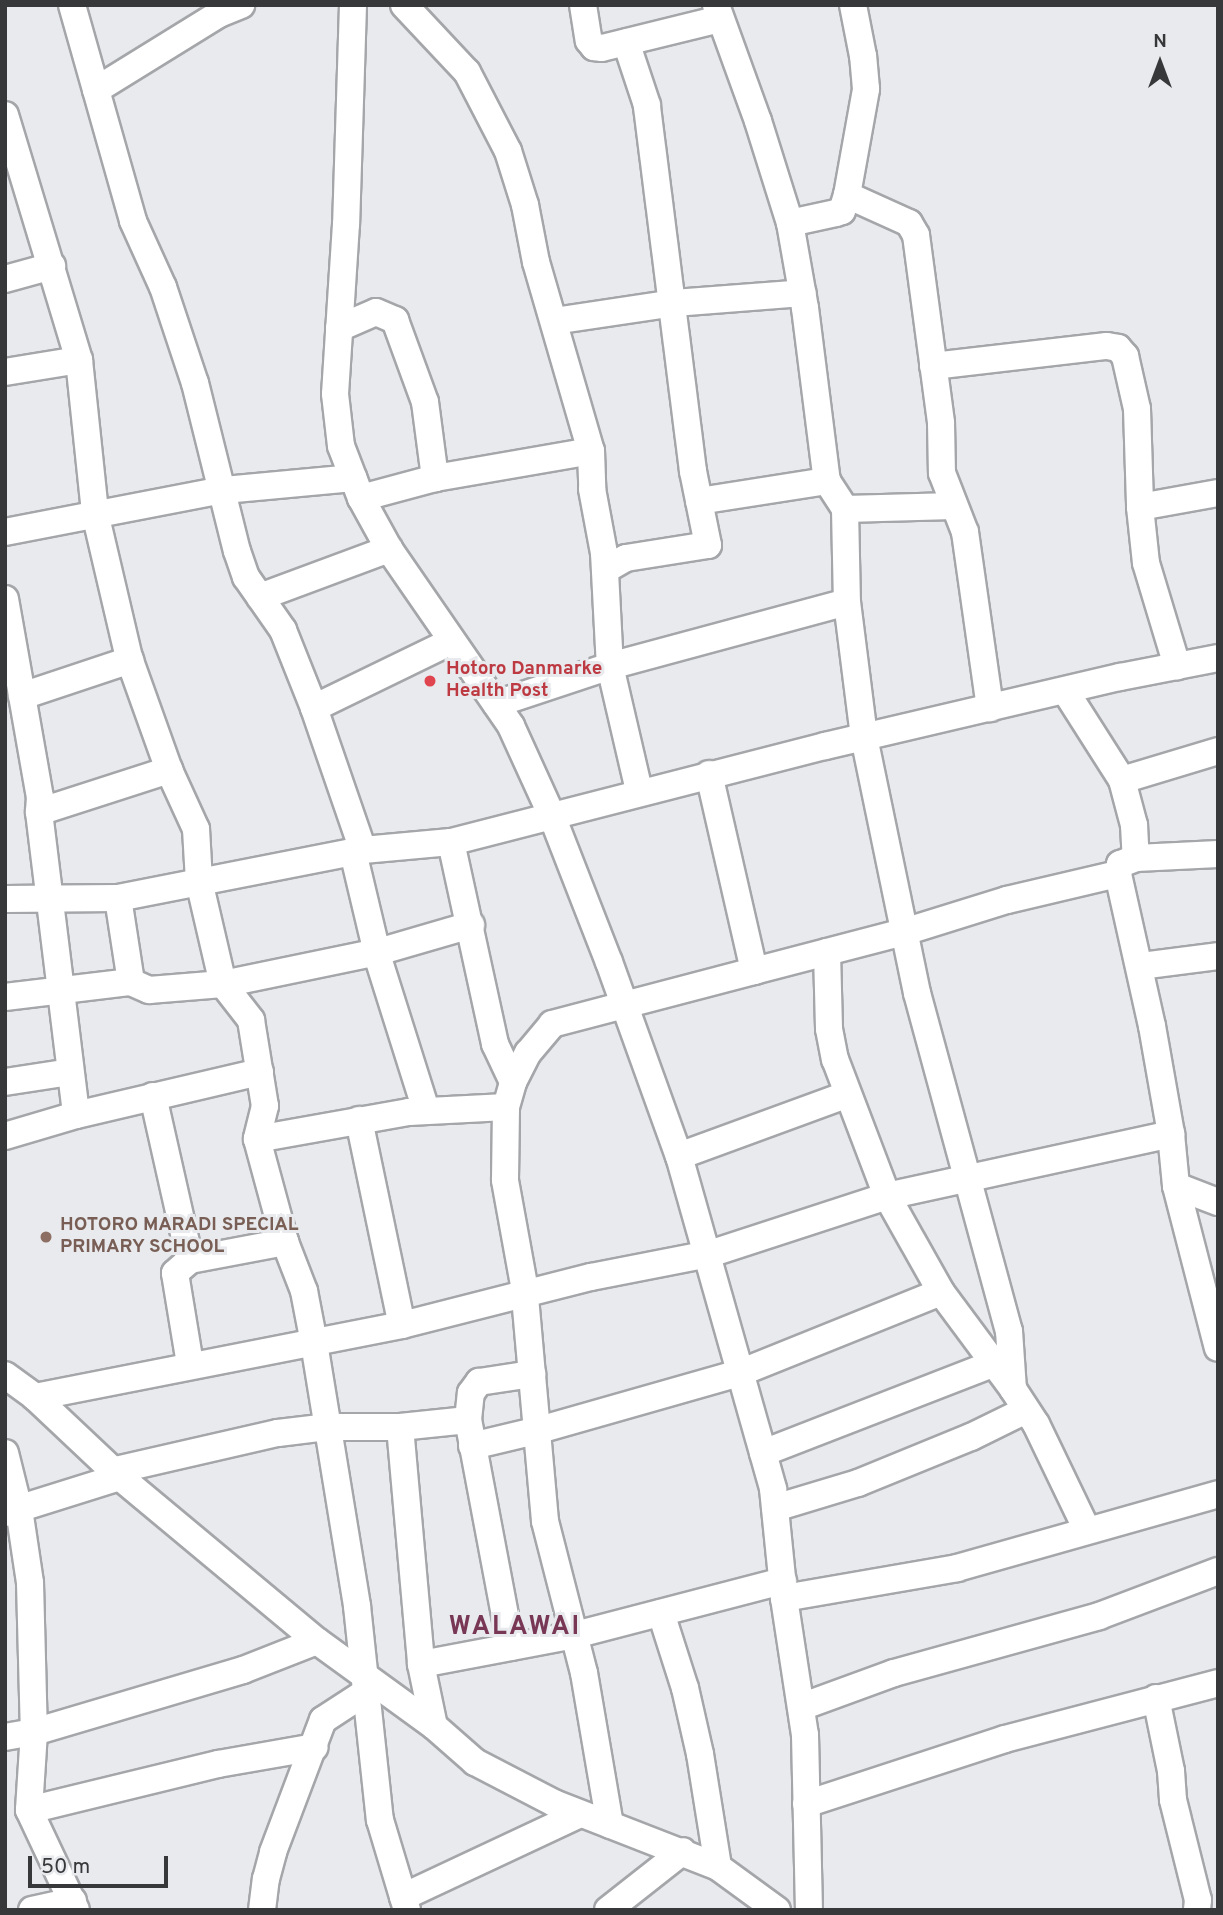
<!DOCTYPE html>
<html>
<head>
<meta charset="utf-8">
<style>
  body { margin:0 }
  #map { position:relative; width:1223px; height:1915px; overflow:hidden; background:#e8eaed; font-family:Overpass,sans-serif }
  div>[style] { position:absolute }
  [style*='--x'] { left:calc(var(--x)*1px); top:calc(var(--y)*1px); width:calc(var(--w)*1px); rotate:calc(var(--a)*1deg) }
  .roads { filter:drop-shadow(2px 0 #a4a6a9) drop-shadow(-2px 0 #a4a6a9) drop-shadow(0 2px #a4a6a9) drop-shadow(0 -2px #a4a6a9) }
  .minor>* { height:26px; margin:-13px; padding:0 13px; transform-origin:13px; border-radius:13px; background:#fff }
  .dots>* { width:19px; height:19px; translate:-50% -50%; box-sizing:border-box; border:4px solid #e8eaed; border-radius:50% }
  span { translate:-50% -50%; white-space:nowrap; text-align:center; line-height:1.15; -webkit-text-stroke:6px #e8eaed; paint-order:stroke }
  .health-label { font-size:19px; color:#be3a42; font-weight:700 }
  .left { translate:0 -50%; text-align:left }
  .education-label { font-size:19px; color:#785e54; font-weight:700 }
  .district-label { font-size:26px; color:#793756; font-weight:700; letter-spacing:2px }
  .frame { position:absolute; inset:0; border:7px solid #373839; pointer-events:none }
  .north { position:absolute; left:1125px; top:28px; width:70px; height:70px; -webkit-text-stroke:5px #e8eaed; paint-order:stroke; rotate:0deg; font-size:19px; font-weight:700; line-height:28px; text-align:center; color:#373839 }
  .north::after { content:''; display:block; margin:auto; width:24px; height:32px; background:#373839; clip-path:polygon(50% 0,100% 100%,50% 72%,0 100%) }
  .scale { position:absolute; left:28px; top:1856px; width:140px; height:32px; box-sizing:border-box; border:4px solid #373839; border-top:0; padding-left:9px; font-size:21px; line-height:24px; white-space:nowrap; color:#373839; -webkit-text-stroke:5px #e8eaed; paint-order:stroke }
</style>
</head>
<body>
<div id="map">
  <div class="roads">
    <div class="minor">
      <div style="--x:72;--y:5;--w:224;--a:74.2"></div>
      <div style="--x:133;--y:221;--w:72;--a:65.6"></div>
      <div style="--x:163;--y:287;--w:101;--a:71.6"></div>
      <div style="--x:195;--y:383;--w:173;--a:76"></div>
      <div style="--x:237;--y:551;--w:28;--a:71"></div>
      <div style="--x:246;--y:577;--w:65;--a:55.1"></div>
      <div style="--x:283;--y:630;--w:84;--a:68.3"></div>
      <div style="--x:314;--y:708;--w:150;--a:71"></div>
      <div style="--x:353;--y:5;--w:219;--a:91.8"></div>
      <div style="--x:346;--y:224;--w:170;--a:93.7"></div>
      <div style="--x:335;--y:394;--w:52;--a:83.4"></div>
      <div style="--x:341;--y:446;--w:56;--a:69"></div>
      <div style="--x:361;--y:498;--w:58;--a:61.2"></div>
      <div style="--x:389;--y:549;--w:215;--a:55.4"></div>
      <div style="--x:511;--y:726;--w:99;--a:65.5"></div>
      <div style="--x:552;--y:816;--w:157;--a:68.7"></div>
      <div style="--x:609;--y:962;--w:206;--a:70.2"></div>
      <div style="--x:679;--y:1156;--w:346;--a:74.2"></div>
      <div style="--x:773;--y:1489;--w:110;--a:84.2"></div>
      <div style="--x:784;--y:1598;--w:139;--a:81.3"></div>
      <div style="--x:805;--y:1735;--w:175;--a:88.7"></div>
      <div style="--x:404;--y:5;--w:92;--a:46.8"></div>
      <div style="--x:467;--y:72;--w:89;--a:62.6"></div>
      <div style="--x:508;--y:151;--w:57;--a:72.5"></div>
      <div style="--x:525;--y:205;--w:58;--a:79.1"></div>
      <div style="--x:536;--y:262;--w:197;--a:73.8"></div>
      <div style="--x:591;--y:451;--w:38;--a:88"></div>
      <div style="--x:592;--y:489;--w:65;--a:79.4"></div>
      <div style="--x:604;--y:553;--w:113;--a:87"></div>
      <div style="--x:610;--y:666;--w:128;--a:76.9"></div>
      <div style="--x:583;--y:5;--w:36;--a:81"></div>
      <div style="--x:589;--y:41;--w:8;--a:50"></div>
      <div style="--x:594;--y:47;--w:8;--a:7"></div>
      <div style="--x:602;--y:48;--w:122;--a:-13.8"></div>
      <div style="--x:716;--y:5;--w:123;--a:70.1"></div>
      <div style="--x:758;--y:121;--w:107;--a:72.6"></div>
      <div style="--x:790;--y:223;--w:86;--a:80"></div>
      <div style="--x:805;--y:308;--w:174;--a:82.8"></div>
      <div style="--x:827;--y:481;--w:33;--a:57"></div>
      <div style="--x:845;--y:509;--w:93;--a:88.8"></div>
      <div style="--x:847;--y:602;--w:136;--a:82.8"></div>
      <div style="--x:864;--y:737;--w:261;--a:78.3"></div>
      <div style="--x:917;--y:993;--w:350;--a:74.8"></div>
      <div style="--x:1009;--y:1331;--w:58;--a:86.1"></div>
      <div style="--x:1013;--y:1389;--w:42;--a:56.7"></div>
      <div style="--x:1036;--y:1424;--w:118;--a:64.3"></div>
      <div style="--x:96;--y:90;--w:145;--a:-31.7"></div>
      <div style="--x:219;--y:14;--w:24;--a:-22"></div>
      <div style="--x:5;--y:115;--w:256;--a:73.2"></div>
      <div style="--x:79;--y:360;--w:154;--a:84"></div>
      <div style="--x:95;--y:513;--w:149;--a:76.8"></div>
      <div style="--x:129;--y:658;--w:119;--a:70.3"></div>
      <div style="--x:169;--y:770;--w:65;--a:65.4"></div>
      <div style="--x:196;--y:829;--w:52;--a:86.7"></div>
      <div style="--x:199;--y:881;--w:106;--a:76.9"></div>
      <div style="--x:223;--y:984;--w:46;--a:52.1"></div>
      <div style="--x:251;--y:1020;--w:87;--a:80.8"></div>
      <div style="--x:265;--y:1106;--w:34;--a:104"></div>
      <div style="--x:257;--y:1139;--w:107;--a:74.8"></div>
      <div style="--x:285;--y:1242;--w:53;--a:68.8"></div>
      <div style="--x:304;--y:1291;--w:53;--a:79.1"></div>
      <div style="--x:314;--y:1343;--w:266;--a:80.7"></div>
      <div style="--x:357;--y:1606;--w:215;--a:83.9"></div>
      <div style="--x:380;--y:1820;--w:94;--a:73.3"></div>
      <div style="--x:847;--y:195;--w:68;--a:24.3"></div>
      <div style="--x:909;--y:223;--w:14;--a:60"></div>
      <div style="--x:916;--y:235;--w:190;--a:82.4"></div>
      <div style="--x:941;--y:423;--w:50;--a:88.9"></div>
      <div style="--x:942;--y:473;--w:63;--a:68.7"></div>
      <div style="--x:965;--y:532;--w:178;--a:81.9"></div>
      <div style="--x:790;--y:223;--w:47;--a:-12.3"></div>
      <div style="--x:836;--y:213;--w:6;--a:-18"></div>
      <div style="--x:842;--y:211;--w:17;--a:-73"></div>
      <div style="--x:847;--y:195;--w:108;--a:-79.8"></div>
      <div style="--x:866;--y:89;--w:33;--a:-95"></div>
      <div style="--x:863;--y:56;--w:52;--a:-101.1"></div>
      <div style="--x:5;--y:279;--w:49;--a:-15.5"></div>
      <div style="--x:554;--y:321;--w:121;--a:-8.5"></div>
      <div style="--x:674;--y:303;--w:129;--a:-4.4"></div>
      <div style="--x:339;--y:328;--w:40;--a:-23.4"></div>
      <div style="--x:376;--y:312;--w:21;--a:23"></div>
      <div style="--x:395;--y:320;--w:87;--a:69.9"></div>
      <div style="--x:425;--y:402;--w:77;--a:82.5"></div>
      <div style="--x:933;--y:366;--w:175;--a:-6.6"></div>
      <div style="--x:1107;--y:346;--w:11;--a:10"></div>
      <div style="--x:1118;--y:348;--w:11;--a:49"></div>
      <div style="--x:1125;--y:356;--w:54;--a:77.2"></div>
      <div style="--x:1137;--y:409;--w:98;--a:88.2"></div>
      <div style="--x:1140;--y:507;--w:56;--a:83.9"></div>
      <div style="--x:1146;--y:563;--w:108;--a:73.2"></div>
      <div style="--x:5;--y:372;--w:75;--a:-9.2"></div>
      <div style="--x:361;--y:498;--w:77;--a:-15.1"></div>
      <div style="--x:435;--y:478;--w:158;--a:-9.8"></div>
      <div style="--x:699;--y:501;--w:130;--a:-8.9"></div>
      <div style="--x:1140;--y:507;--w:79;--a:-10.2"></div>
      <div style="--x:845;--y:509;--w:109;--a:-1.6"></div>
      <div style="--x:5;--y:532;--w:223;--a:-10.9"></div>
      <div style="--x:224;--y:490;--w:130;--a:-5.3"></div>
      <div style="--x:605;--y:570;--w:24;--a:-30"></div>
      <div style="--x:626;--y:558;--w:83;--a:-9"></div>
      <div style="--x:708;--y:545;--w:76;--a:-101.5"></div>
      <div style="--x:693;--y:471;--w:369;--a:-97.2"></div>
      <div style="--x:647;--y:105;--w:66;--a:-108.4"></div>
      <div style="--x:260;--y:597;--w:138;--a:-20.4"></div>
      <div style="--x:5;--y:599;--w:201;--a:80"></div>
      <div style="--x:40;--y:797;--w:15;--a:94"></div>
      <div style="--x:39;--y:812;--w:305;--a:83"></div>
      <div style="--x:1066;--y:692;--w:104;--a:57.5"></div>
      <div style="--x:1122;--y:780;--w:47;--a:75.1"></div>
      <div style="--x:1134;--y:825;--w:33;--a:87"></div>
      <div style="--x:22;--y:696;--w:114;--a:-18.4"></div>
      <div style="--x:496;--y:704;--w:120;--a:-18.4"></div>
      <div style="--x:610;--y:666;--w:245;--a:-15.1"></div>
      <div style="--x:314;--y:708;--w:153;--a:-25.9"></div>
      <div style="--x:709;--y:774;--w:202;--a:77.1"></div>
      <div style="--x:754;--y:971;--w:155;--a:-14.6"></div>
      <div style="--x:904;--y:932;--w:108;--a:-17.3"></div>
      <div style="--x:1007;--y:900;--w:114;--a:-13.2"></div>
      <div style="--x:1122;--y:780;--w:100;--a:-16.8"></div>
      <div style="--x:39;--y:812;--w:137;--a:-17.9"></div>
      <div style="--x:451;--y:842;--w:207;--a:77.7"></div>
      <div style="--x:495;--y:1044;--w:42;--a:64.7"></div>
      <div style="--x:353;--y:852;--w:112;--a:76.6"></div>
      <div style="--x:379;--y:961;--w:156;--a:72.5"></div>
      <div style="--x:1218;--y:854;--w:82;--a:177.2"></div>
      <div style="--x:1136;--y:858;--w:17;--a:159"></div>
      <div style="--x:1120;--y:864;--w:10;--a:101"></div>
      <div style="--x:1118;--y:874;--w:156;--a:77.4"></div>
      <div style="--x:1152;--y:1026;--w:110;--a:80"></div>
      <div style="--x:1171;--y:1134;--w:52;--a:84.5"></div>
      <div style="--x:1176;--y:1186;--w:167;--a:75.5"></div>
      <div style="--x:118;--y:898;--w:85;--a:81.2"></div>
      <div style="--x:5;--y:899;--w:113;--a:-0.5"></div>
      <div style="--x:118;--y:898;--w:250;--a:-11.1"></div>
      <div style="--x:363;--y:850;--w:88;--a:-5.2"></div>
      <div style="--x:451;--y:842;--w:386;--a:-14.4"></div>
      <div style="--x:825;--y:746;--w:303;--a:-13.2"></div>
      <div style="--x:1120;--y:677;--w:100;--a:-11"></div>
      <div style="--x:827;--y:952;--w:77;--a:88.5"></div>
      <div style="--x:829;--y:1029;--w:31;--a:79"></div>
      <div style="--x:835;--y:1059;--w:147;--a:69.2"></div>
      <div style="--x:887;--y:1196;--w:110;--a:60.6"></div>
      <div style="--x:941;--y:1292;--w:121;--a:53.4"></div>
      <div style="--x:1141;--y:966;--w:78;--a:-7.4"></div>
      <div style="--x:5;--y:997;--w:127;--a:-6.8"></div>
      <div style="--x:131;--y:982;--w:20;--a:24"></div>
      <div style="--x:149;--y:990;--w:74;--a:-4.6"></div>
      <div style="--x:223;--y:984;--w:158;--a:-11.7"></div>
      <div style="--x:378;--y:952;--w:97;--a:-16.2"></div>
      <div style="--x:5;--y:1082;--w:66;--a:-8.7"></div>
      <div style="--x:153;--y:1096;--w:168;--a:77.3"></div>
      <div style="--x:190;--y:1260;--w:97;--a:-10.7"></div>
      <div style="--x:359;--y:1120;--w:209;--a:78.2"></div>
      <div style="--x:5;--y:1136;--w:74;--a:-16.5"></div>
      <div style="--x:76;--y:1115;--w:189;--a:-13.2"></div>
      <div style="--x:257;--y:1139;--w:154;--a:-10.1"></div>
      <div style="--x:409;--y:1112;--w:97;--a:-3"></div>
      <div style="--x:679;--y:1156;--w:178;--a:-20.1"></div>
      <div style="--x:1176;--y:1186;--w:45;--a:20.9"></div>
      <div style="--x:190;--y:1364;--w:92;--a:-99.4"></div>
      <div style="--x:175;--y:1273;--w:20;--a:-41"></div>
      <div style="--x:5;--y:1375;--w:37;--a:36"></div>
      <div style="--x:35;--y:1397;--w:117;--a:43.3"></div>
      <div style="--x:120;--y:1477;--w:256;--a:39.8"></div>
      <div style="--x:317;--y:1641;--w:145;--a:36"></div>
      <div style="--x:434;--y:1726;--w:55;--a:41.3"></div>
      <div style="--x:475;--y:1762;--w:89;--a:27.4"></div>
      <div style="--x:554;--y:1803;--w:176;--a:21.3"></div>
      <div style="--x:718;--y:1867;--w:73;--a:36.1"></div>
      <div style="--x:35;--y:1397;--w:374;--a:-11.1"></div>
      <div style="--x:402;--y:1325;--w:195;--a:-14.3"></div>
      <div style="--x:591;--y:1277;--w:120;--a:-11"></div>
      <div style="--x:709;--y:1254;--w:187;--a:-18"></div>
      <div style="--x:887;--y:1196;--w:291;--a:-12.3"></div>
      <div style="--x:400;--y:1427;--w:238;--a:84.9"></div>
      <div style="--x:421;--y:1664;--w:63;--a:78.2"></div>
      <div style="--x:472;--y:1446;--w:69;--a:-13.4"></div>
      <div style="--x:539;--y:1430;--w:211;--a:-15.9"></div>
      <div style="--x:742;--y:1372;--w:214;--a:-21.9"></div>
      <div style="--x:5;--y:1453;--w:58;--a:76"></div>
      <div style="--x:19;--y:1509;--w:75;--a:81.5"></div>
      <div style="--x:30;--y:1583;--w:149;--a:88.5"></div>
      <div style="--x:34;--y:1732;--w:78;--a:93.7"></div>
      <div style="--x:29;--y:1810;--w:110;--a:64.8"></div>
      <div style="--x:763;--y:1453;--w:247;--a:-21.2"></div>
      <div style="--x:116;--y:1470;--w:166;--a:-12.9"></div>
      <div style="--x:278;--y:1433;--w:49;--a:-7"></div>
      <div style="--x:327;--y:1427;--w:73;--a:0"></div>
      <div style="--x:400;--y:1427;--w:68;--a:-5.9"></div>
      <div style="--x:775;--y:1508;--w:87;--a:-16.8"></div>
      <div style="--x:858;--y:1483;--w:122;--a:-22.2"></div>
      <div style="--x:971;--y:1437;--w:61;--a:-26.1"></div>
      <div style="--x:5;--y:1513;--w:121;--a:-17.4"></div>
      <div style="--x:784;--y:1598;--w:176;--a:-9.8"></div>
      <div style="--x:957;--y:1568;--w:271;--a:-15.8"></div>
      <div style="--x:661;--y:1613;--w:79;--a:72.3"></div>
      <div style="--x:685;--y:1688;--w:68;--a:77.2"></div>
      <div style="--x:700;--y:1754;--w:114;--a:80.9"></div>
      <div style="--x:511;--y:1647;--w:231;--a:-100.7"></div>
      <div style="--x:468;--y:1420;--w:27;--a:-84"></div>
      <div style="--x:471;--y:1393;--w:14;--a:-54"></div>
      <div style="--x:479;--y:1382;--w:54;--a:-8.6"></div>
      <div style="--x:421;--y:1664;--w:157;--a:-10.7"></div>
      <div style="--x:575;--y:1635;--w:215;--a:-14.6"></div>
      <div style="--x:1156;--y:1698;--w:75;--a:78.4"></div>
      <div style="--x:1171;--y:1771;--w:29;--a:86"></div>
      <div style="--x:1173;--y:1800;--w:103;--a:76"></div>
      <div style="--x:1198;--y:1900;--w:10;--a:96"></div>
      <div style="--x:801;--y:1707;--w:99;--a:-20.1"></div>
      <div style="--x:894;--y:1673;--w:213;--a:-15.5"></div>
      <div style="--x:1099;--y:1616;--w:127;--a:-20.7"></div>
      <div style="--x:5;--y:1737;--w:29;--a:-10"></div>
      <div style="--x:34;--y:1732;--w:218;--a:-16.5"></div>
      <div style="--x:243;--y:1670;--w:79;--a:-21.4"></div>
      <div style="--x:806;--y:1804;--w:209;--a:-18.1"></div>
      <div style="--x:1005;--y:1739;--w:220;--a:-14.7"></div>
      <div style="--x:29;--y:1810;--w:195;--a:-13.7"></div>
      <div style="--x:218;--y:1764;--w:98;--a:-9.9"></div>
      <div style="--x:610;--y:1825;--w:154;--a:-99.7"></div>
      <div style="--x:584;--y:1673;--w:157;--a:-104.4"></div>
      <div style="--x:545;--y:1521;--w:237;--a:-95.1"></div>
      <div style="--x:524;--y:1285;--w:107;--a:-100.3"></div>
      <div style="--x:505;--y:1180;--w:73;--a:-89.2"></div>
      <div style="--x:506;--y:1107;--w:26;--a:-74"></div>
      <div style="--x:513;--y:1082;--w:33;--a:-63"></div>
      <div style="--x:528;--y:1053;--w:38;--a:-50"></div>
      <div style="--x:552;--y:1024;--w:209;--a:-14.7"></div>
      <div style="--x:403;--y:1897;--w:195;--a:-25.1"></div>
      <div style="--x:32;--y:1910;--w:42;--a:-12.4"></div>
      <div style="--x:262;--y:1910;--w:31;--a:-83"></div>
      <div style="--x:266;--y:1879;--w:28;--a:-75"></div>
      <div style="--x:273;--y:1852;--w:141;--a:-69.3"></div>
      <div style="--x:323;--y:1720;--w:51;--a:-33.1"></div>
      <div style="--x:608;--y:1910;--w:95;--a:-38.2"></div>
    </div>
  </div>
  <div class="dots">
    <div style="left:430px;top:681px;background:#e0444e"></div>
    <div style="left:46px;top:1237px;background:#8d6e63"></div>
  </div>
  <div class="health-label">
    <span class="left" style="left:446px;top:681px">Hotoro Danmarke<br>Health Post</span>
  </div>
  <div class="education-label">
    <span class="left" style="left:60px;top:1237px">HOTORO MARADI SPECIAL<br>PRIMARY SCHOOL</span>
  </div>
  <div class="district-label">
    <span style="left:515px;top:1628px">WALAWAI</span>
  </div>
  <div class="frame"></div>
  <div class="north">N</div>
  <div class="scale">50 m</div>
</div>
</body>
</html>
